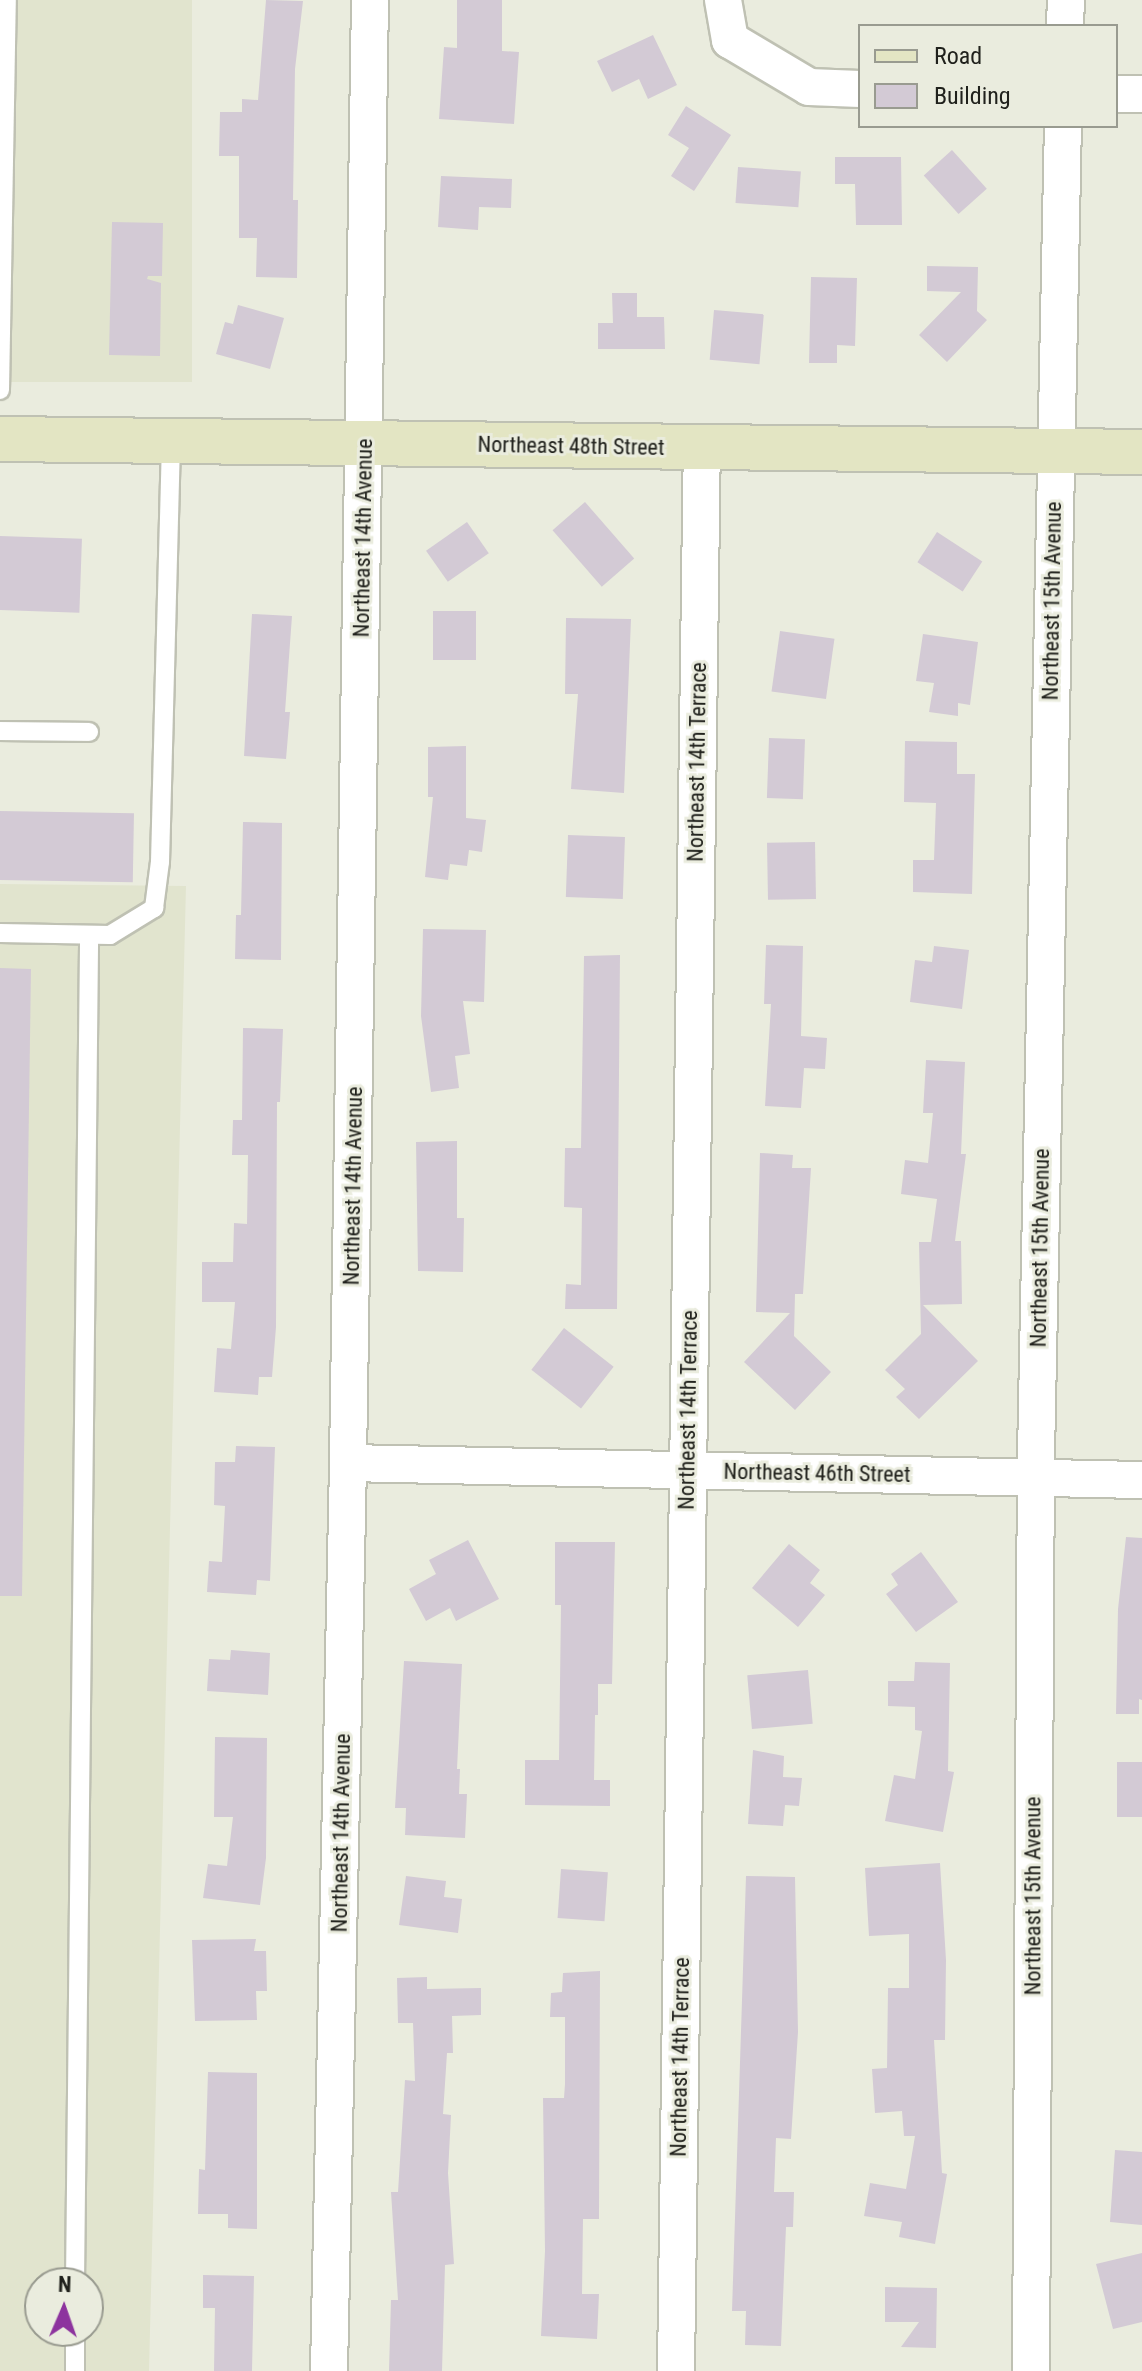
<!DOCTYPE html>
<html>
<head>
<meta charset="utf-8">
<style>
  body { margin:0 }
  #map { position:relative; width:1142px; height:2371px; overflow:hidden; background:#eaecde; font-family:"Roboto Condensed",sans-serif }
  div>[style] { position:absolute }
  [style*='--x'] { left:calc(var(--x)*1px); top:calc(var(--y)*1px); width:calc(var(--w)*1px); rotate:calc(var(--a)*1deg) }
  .built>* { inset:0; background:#e1e4ce; transform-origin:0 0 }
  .building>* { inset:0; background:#d3cad5; transform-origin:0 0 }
  .roads { filter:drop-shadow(2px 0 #bfc1b3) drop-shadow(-2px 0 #bfc1b3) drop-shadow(0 2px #bfc1b3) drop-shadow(0 -2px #bfc1b3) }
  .lane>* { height:18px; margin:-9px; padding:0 9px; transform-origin:9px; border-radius:9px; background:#fff }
  .street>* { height:36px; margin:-18px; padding:0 18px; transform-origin:18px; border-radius:18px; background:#fff }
  .secondary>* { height:44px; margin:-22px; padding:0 22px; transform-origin:22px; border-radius:22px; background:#e3e5c3 }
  span { translate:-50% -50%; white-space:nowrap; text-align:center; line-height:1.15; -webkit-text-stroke:6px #eaecde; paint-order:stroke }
  .street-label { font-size:22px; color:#20211c }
  .legend { position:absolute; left:858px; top:24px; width:260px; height:104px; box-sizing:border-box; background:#eaecde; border:2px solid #999b90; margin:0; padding:10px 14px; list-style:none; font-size:24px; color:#20211c }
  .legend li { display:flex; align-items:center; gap:16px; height:40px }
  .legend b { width:40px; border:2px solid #999b90 }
  .north { position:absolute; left:24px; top:2267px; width:80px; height:80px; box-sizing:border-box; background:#eaecde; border:2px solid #999b90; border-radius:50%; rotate:2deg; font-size:22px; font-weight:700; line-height:32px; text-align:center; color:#20211c }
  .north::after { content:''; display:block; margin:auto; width:28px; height:36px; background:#8d339e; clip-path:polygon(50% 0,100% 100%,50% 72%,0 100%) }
</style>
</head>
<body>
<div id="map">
  <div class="built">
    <div style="left:0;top:0;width:192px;height:382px"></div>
    <div style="clip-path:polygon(evenodd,0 884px,186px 886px,149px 2371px,0 2371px,0 884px,40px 2283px,88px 2283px,88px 2331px,40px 2331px,40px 2283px)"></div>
  </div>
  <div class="building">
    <div style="clip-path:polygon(266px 0,303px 1px,295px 69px,293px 200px,298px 200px,297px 278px,256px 277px,257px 238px,239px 238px,239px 156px,219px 156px,220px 112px,242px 112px,242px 99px,258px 100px)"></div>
    <div style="clip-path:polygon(457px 0,502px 0,502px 51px,519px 52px,514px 124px,439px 119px,444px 47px,457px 48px)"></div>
    <div style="clip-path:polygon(653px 35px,677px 85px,648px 99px,639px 79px,612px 92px,597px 61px)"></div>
    <div style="clip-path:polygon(686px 106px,731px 135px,694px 191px,671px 176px,689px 148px,668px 135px)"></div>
    <div style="left:952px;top:150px;width:52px;height:38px;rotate:48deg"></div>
    <div style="clip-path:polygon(835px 157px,901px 157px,902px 225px,856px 225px,855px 184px,835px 184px)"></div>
    <div style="left:738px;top:167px;width:63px;height:36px;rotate:4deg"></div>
    <div style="clip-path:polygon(441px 176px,512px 179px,511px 208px,479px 207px,478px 230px,438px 227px)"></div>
    <div style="clip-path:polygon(112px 222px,163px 223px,162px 276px,148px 276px,147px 279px,161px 283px,160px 356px,109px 355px)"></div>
    <div style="clip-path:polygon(927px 266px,978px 267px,977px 311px,987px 320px,947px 362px,919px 335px,961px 292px,927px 291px)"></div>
    <div style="clip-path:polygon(811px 277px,857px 278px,855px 346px,837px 345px,837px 363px,809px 363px)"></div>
    <div style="clip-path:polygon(612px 293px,637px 293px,637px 317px,664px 317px,665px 349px,598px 349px,598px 323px,613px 323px)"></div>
    <div style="clip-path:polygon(238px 305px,284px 318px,270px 369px,216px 354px,225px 322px,233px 324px)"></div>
    <div style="left:714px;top:310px;width:50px;height:50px;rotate:5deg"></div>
    <div style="left:585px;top:502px;width:75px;height:43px;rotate:49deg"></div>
    <div style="left:467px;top:522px;width:38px;height:50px;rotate:55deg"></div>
    <div style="left:937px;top:532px;width:54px;height:36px;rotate:33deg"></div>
    <div style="left:0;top:536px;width:82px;height:74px;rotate:2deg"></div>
    <div style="left:433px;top:611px;width:43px;height:49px"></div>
    <div style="clip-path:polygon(252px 614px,292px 616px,285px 712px,290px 712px,286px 759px,244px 756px)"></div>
    <div style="clip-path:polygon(566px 618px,631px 619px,624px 793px,571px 789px,578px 694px,565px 694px)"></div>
    <div style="left:780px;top:631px;width:55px;height:61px;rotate:8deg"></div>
    <div style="clip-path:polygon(923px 634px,978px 642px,970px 705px,958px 703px,958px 716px,929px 712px,934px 683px,916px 681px)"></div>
    <div style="left:769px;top:738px;width:36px;height:60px;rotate:2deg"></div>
    <div style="clip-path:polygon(905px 741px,957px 742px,957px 774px,975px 774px,972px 894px,913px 892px,913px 860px,934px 860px,936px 803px,904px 802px)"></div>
    <div style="clip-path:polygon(466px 746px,466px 818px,486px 820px,482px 852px,469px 850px,467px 866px,450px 864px,448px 880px,425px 877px,433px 797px,428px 797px,428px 747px)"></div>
    <div style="left:0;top:811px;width:134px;height:69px;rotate:1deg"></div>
    <div style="clip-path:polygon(243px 822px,282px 823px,281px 960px,235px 959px,236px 915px,241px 915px)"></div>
    <div style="left:568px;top:835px;width:57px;height:62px;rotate:2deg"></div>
    <div style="left:815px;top:842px;width:57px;height:48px;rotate:89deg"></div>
    <div style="clip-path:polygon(423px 929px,486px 930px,484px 1002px,463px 1001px,470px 1054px,455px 1056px,459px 1088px,431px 1092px,421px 1016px)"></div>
    <div style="clip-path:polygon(766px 945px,803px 946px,801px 1036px,827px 1038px,825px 1069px,804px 1068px,801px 1108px,765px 1106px,771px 1004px,764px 1004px)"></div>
    <div style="clip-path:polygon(934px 946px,969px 950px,962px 1009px,910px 1002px,915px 960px,932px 962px)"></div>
    <div style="clip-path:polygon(620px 955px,617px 1309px,565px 1309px,566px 1284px,581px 1285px,582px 1208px,564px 1207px,565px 1148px,581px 1148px,584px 956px)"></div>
    <div style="clip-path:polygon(0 968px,31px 969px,22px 1596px,0 1596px)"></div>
    <div style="clip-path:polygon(243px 1028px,283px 1029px,280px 1102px,277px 1102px,276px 1327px,272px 1377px,259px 1377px,258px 1395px,214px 1392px,217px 1348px,231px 1349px,235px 1302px,202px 1302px,202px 1262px,233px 1262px,234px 1223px,247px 1224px,248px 1155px,232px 1155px,233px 1120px,242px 1120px)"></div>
    <div style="clip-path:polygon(926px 1060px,965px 1062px,961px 1154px,966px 1154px,955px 1241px,961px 1241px,962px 1304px,923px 1305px,978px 1361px,919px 1419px,896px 1397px,905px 1389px,885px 1370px,921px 1334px,919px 1242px,931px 1242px,937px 1199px,901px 1194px,905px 1160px,928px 1163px,933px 1113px,923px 1113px)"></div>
    <div style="clip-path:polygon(457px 1141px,457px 1218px,464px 1218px,463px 1272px,418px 1271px,416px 1142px)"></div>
    <div style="clip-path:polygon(760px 1153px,793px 1155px,792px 1168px,811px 1168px,803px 1294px,795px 1294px,794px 1336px,831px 1372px,795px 1410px,744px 1362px,790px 1313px,756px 1312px)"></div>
    <div style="left:564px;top:1328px;width:63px;height:53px;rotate:38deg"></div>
    <div style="clip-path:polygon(236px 1446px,275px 1447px,270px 1581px,257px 1580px,256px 1595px,207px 1592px,209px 1561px,222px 1562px,225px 1506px,214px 1505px,215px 1462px,235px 1462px)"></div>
    <div style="clip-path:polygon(1126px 1537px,1142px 1538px,1142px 1700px,1139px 1699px,1139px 1714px,1116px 1714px,1118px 1609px)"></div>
    <div style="clip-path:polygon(468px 1540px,499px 1599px,456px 1621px,450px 1608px,426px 1621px,409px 1589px,436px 1574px,429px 1560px)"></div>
    <div style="clip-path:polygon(555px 1542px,615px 1542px,612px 1684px,598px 1684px,598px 1715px,595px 1715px,594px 1780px,610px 1780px,610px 1806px,525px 1805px,525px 1760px,559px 1760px,561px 1605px,555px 1605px)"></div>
    <div style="clip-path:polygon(789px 1544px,820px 1570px,810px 1583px,825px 1595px,798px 1627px,752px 1588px)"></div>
    <div style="clip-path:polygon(921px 1552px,958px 1602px,916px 1632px,886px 1594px,898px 1585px,891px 1574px)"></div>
    <div style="clip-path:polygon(231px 1650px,270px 1653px,268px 1695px,207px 1691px,209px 1659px,230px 1660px)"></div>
    <div style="clip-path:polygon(404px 1661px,462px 1664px,457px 1769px,460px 1769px,459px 1794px,467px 1794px,465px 1838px,405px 1835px,406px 1808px,395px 1808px)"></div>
    <div style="clip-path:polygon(915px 1662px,950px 1663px,948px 1771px,954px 1772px,943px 1832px,885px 1821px,894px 1775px,915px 1779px,922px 1731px,915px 1730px,915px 1707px,888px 1706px,888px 1681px,914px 1681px)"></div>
    <div style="left:808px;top:1670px;width:54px;height:61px;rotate:85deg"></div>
    <div style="clip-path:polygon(215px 1737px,267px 1738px,266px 1858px,260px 1905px,203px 1898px,208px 1864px,227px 1866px,233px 1817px,214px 1817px)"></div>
    <div style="clip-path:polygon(753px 1750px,784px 1756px,783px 1777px,802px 1778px,799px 1806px,785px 1805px,783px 1826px,748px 1824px)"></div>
    <div style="left:1117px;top:1762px;width:25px;height:55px"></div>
    <div style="clip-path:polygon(940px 1863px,946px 1960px,945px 2040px,934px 2040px,942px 2173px,947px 2174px,935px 2244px,899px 2237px,902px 2222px,864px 2216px,870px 2183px,906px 2189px,915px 2136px,904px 2136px,902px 2111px,875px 2113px,872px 2069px,887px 2068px,888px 1988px,909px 1988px,909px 1934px,869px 1936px,865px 1868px)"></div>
    <div style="left:561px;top:1869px;width:47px;height:49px;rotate:4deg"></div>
    <div style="clip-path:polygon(406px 1876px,446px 1881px,444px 1897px,462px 1899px,458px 1933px,399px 1925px)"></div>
    <div style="clip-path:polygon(746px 1876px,795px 1877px,798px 2032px,791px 2139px,776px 2138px,774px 2192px,794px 2192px,793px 2227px,786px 2227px,781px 2346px,745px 2345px,746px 2311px,732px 2311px)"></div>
    <div style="clip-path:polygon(256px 1939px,254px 1951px,266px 1951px,267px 1991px,256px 1991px,257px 2020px,195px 2021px,192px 1940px)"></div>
    <div style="clip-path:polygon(600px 1971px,599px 2219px,583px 2219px,582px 2294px,599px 2294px,597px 2339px,541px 2336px,545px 2251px,543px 2098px,564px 2098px,565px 2084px,565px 2017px,550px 2017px,551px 1993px,562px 1992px,563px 1973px)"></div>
    <div style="clip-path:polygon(427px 1977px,427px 1989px,481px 1988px,481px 2015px,452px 2016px,453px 2053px,447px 2053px,443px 2114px,451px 2115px,448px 2173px,454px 2264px,445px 2265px,442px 2371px,389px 2371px,391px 2300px,398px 2300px,391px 2192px,398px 2192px,405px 2080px,415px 2081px,413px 2023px,398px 2023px,397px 1978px)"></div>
    <div style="clip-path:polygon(208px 2072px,257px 2073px,257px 2229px,228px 2228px,228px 2214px,198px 2214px,199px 2169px,205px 2170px)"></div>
    <div style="clip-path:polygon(1115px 2150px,1142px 2152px,1142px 2225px,1110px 2222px)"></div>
    <div style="clip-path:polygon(1142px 2253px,1142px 2322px,1113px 2329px,1096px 2264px)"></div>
    <div style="clip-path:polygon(203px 2275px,254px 2276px,252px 2371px,214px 2371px,215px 2308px,203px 2308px)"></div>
    <div style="clip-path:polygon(885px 2287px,937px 2288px,936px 2348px,901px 2347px,919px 2322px,885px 2322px)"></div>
  </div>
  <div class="roads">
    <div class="lane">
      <div style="--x:0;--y:390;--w:390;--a:-89"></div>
      <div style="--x:0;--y:731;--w:89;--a:0.6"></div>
      <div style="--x:0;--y:933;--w:110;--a:1"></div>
      <div style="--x:110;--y:935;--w:52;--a:-31.5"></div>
      <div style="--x:154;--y:908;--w:46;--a:-82.6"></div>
      <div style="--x:160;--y:862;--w:421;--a:-88.5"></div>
      <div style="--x:75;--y:2283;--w:1348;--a:-89.4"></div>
      <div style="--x:75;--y:2371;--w:40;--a:-90"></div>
    </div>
    <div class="street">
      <div style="--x:723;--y:0;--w:41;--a:80.1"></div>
      <div style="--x:730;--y:40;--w:92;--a:30.7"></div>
      <div style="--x:809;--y:87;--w:51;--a:2.2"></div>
      <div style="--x:1065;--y:26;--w:26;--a:-88"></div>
      <div style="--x:1116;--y:94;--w:26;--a:0"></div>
      <div style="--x:348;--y:1463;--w:794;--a:1.23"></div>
      <div style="--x:329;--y:2371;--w:908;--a:-88.8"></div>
      <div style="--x:348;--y:1463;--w:1463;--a:-89.14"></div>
      <div style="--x:676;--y:2371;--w:1923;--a:-89.23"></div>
      <div style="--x:1031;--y:2371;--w:916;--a:-89.69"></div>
      <div style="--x:1036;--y:1455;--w:1329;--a:-88.84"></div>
    </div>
    <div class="secondary">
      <div style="--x:0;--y:439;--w:1142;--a:0.65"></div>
    </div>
  </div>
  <div class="street-label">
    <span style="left:571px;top:446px;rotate:1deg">Northeast 48th Street</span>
    <span style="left:363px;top:538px;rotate:-89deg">Northeast 14th Avenue</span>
    <span style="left:1052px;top:601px;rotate:-89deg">Northeast 15th Avenue</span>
    <span style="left:697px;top:762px;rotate:-89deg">Northeast 14th Terrace</span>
    <span style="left:353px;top:1186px;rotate:-89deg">Northeast 14th Avenue</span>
    <span style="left:1040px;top:1248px;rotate:-89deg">Northeast 15th Avenue</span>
    <span style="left:688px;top:1410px;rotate:-89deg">Northeast 14th Terrace</span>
    <span style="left:817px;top:1473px;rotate:1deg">Northeast 46th Street</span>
    <span style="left:341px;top:1833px;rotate:-89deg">Northeast 14th Avenue</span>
    <span style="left:1033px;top:1896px;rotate:-90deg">Northeast 15th Avenue</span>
    <span style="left:680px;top:2057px;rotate:-89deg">Northeast 14th Terrace</span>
  </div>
  <ul class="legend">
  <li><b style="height:10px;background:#e3e5c3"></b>Road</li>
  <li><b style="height:22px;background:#d3cad5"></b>Building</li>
  </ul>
  <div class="north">N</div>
</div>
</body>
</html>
